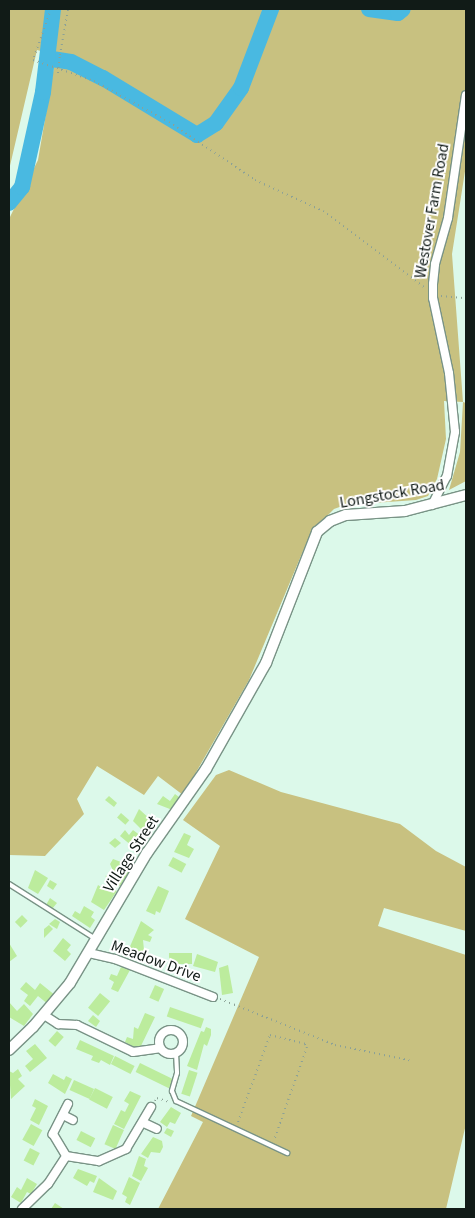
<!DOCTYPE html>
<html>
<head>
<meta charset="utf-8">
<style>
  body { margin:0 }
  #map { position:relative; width:475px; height:1218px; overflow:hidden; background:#dcf9ea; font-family:"Source Sans 3",sans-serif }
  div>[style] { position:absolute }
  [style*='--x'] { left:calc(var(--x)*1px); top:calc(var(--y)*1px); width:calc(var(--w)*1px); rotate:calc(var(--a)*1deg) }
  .green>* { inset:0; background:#c8c180 }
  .river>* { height:16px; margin:-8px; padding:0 8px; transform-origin:8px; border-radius:8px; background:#49b9e1 }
  .building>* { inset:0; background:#bcec9d; transform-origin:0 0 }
  .path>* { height:2px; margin-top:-1px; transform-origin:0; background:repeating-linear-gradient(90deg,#8ca196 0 1px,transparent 0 5px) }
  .roads { filter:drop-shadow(1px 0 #799386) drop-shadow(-1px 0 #799386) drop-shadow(0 1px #799386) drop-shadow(0 -1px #799386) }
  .service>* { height:4px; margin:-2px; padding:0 2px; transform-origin:2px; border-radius:2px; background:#fff }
  .minor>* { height:8px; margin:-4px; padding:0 4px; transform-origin:4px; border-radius:4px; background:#fff }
  .minor>.ring { margin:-4px; padding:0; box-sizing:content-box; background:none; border:8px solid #fff; border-radius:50% }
  .tertiary>* { height:10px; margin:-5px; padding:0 5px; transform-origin:5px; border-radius:5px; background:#fff }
  .path-bridge>* { height:2px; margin-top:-1px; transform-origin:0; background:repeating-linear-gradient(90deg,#8ca196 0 1px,transparent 0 5px) }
  span { translate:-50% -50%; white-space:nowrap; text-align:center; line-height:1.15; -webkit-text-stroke:4px #fff; paint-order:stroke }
  .street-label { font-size:16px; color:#111b17 }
  .frame { position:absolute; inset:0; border:10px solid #111b17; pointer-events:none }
</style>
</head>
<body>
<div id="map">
  <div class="green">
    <div style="clip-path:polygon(9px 9px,466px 9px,466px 165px,452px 254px,463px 402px,466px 403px,466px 481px,449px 490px,460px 452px,463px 402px,444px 401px,446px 439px,437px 479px,428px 496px,416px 500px,345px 505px,334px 509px,311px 532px,249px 680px,183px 795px,158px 776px,144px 795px,97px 766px,77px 799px,84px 814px,45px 856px,9px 855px,9px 219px,38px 160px,56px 55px,37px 50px,9px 170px)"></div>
    <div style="clip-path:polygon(229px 770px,281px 792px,400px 824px,436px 851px,466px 867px,466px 931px,384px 908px,378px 926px,466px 955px,466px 1124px,446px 1209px,158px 1209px,203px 1122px,191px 1116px,259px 957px,185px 919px,220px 846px,183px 820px,216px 775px)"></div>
  </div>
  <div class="river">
    <div style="--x:369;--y:9;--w:29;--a:8"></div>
    <div style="--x:398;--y:13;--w:6;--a:-39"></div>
    <div style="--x:47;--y:61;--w:5;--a:-22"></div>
    <div style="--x:52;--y:59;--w:19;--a:9"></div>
    <div style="--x:71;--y:62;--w:36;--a:27"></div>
    <div style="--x:103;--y:78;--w:110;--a:31.2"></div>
    <div style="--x:197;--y:135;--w:22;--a:-32"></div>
    <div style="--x:216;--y:123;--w:43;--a:-54.5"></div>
    <div style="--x:241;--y:88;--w:85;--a:-69.2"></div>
    <div style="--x:9;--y:203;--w:21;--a:-51"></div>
    <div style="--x:22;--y:187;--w:97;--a:-77.5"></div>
    <div style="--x:43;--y:92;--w:84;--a:-83.1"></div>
  </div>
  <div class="building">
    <div style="clip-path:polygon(175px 794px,183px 800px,175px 811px,157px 804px,163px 796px,170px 801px)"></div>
    <div style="clip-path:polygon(109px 796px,117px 803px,114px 807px,105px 800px)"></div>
    <div style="clip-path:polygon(139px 809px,151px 820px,142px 830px,133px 821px)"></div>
    <div style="left:121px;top:813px;width:11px;height:6px;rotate:41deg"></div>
    <div style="clip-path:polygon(125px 830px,129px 835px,133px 830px,141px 836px,132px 846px,120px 836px)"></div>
    <div style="clip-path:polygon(184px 833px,191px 836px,187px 845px,194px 849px,189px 858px,174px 852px)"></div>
    <div style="clip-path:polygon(115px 838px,121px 843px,115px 848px,109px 843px)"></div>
    <div style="clip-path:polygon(126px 855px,133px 866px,120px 886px,105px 876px,114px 873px,110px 864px,113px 859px,121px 862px)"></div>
    <div style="left:173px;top:857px;width:15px;height:10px;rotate:28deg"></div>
    <div style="clip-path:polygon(35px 870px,48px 878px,38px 894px,28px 888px)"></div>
    <div style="clip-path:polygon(50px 880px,57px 884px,53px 890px,47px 886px)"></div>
    <div style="clip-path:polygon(98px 885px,104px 889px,107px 885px,117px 891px,104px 910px,91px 902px)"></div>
    <div style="clip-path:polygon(158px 886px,169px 891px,160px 913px,156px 911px,155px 915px,146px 911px)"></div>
    <div style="clip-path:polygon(50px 898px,57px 903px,52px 909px,46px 905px)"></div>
    <div style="clip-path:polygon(84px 906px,94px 912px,91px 917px,95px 920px,90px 928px,72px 916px,75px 911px,80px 914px)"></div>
    <div style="left:22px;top:915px;width:8px;height:10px;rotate:45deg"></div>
    <div style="clip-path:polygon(55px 919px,60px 922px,57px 929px,49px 924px)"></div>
    <div style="clip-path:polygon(141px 921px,154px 930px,148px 935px,152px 937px,150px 942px,143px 940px,144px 950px,141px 957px,128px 951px)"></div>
    <div style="clip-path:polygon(49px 925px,53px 929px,44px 938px,44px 929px)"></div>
    <div style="clip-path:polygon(63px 938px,71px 945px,67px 950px,71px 954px,65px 961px,53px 951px)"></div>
    <div style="clip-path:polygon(9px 943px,17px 956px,9px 962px)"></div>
    <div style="left:169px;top:953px;width:23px;height:11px"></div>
    <div style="clip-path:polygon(197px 954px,218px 962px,215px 972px,193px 966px)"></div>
    <div style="clip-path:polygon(228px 965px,233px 993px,222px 995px,219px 968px)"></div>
    <div style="clip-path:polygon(121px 967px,130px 970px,118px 992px,111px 989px,114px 982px,109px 979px,111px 974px,117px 976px)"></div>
    <div style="clip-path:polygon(26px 982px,35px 990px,40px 983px,56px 996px,49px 1005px,38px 996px,30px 1006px,24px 1001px,28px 995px,20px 989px)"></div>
    <div style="left:155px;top:985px;width:10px;height:14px;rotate:24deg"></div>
    <div style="left:100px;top:993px;width:13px;height:19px;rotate:39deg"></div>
    <div style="clip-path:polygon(9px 1002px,17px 1011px,24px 1004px,33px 1014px,24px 1026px,9px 1017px)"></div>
    <div style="left:170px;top:1007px;width:36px;height:10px;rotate:19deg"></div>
    <div style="clip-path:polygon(145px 1013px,155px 1017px,139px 1050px,125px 1042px,127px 1037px,133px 1039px,134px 1027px,138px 1029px)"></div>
    <div style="clip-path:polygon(93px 1015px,100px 1021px,96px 1027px,88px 1021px)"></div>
    <div style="clip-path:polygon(206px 1027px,211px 1029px,211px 1035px,207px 1046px,204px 1044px,197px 1070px,187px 1066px,201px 1031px,204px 1032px)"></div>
    <div style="left:57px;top:1031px;width:9px;height:13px;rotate:41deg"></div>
    <div style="clip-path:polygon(80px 1040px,114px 1056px,110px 1065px,101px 1060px,99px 1063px,91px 1060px,93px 1056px,76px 1049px)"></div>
    <div style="clip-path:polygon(35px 1044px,47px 1058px,30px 1072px,25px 1066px,33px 1059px,26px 1051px)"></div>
    <div style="left:115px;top:1056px;width:22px;height:9px;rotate:27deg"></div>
    <div style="left:140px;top:1063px;width:37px;height:10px;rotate:26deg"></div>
    <div style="clip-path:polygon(18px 1069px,22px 1076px,18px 1079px,25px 1086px,11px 1099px,9px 1071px,13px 1073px)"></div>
    <div style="left:189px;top:1070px;width:9px;height:25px;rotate:18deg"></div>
    <div style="clip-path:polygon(53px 1074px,64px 1080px,66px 1076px,72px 1079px,65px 1094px,48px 1083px)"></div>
    <div style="left:74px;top:1080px;width:22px;height:11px;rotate:24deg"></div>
    <div style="left:95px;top:1088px;width:20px;height:13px;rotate:27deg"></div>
    <div style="clip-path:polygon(130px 1091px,141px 1096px,124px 1129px,114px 1124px,121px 1110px,125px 1112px,129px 1104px,124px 1101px)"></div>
    <div style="clip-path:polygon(35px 1099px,48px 1106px,39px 1125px,30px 1120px,36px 1108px,32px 1106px)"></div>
    <div style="clip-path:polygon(171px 1107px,181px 1113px,175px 1124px,170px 1122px,167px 1127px,160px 1122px)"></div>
    <div style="left:31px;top:1124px;width:13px;height:18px;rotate:29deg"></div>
    <div style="left:113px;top:1125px;width:12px;height:21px;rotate:24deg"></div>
    <div style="clip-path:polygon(167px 1128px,174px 1131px,171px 1137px,164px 1133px)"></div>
    <div style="left:81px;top:1131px;width:16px;height:10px;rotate:27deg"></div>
    <div style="clip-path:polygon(153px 1137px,162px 1141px,163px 1147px,160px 1153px,151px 1152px,148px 1158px,141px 1154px)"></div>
    <div style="left:30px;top:1148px;width:11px;height:14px;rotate:27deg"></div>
    <div style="clip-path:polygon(139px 1156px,146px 1159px,144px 1166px,148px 1168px,141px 1181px,132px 1176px)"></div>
    <div style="clip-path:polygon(78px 1169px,97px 1176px,94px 1183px,90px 1181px,87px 1186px,73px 1178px)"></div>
    <div style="clip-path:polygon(129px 1177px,140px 1183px,130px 1205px,125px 1202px,127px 1197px,122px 1194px)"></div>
    <div style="clip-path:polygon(27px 1178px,37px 1184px,31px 1194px,27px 1192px,21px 1203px,11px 1197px,17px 1187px,21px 1190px)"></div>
    <div style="clip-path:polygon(99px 1178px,117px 1191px,113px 1200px,93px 1192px)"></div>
    <div style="clip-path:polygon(55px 1203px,64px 1209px,51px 1209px)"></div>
  </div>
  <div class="path">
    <div style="--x:51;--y:9;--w:54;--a:109.4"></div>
    <div style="--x:33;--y:60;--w:65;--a:19"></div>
    <div style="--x:94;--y:81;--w:85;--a:28.7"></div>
    <div style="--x:169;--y:122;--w:104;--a:34"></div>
    <div style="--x:255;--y:180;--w:75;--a:24.5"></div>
    <div style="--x:323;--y:211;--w:126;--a:37"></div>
    <div style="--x:60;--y:55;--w:47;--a:-80.1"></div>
    <div style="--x:441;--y:296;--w:25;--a:5"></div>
    <div style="--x:220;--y:999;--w:124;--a:21.8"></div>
    <div style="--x:335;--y:1045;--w:76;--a:11.5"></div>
    <div style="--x:155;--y:1101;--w:4;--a:-56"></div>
    <div style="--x:157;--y:1098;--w:13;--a:18"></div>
    <div style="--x:238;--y:1122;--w:93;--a:-69.8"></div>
    <div style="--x:270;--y:1035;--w:36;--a:14"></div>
    <div style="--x:305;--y:1044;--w:4;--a:56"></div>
    <div style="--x:307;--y:1047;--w:99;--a:109.5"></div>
  </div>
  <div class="roads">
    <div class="service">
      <div style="--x:9;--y:884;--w:101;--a:32.4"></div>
      <div style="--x:176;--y:1053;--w:20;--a:87"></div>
      <div style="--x:177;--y:1073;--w:19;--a:106"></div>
      <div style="--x:172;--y:1091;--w:11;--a:68"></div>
      <div style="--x:176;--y:1101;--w:123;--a:25.1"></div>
    </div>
    <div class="minor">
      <div style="--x:432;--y:505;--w:33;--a:-63"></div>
      <div style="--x:447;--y:476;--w:45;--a:-79.7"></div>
      <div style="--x:455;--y:432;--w:59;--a:-95.8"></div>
      <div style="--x:449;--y:373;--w:77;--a:-102"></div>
      <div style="--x:433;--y:298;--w:14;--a:-90"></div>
      <div style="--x:433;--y:284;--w:20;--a:-84"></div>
      <div style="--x:435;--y:264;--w:48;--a:-74.2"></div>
      <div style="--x:448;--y:218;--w:124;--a:-81.7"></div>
      <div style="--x:89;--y:953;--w:27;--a:13"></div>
      <div style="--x:115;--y:959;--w:105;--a:21.2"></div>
      <div style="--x:44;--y:1015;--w:17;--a:33"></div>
      <div style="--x:58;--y:1024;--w:19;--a:3"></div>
      <div style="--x:77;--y:1025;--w:62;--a:25.7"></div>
      <div style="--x:133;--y:1052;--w:27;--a:-8"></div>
      <div class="ring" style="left:159px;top:1030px;width:16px;height:16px"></div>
      <div style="--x:68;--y:1104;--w:34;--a:117"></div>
      <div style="--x:53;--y:1134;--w:26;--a:59"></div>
      <div style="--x:66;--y:1156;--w:33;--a:9"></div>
      <div style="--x:99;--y:1161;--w:30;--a:-24"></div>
      <div style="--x:126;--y:1149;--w:49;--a:-59.2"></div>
      <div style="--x:63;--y:1115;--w:11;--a:27"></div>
      <div style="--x:144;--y:1123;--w:14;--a:25"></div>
      <div style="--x:22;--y:1209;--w:36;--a:-44"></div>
      <div style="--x:48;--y:1184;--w:33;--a:-57"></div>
    </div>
    <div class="tertiary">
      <div style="--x:9;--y:1050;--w:33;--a:-44"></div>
      <div style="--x:33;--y:1027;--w:57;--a:-49.9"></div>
      <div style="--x:70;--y:983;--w:151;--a:-59.4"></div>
      <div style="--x:147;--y:853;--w:103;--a:-54.9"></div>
      <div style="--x:206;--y:769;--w:122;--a:-60.5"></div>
      <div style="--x:266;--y:663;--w:141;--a:-68.7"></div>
      <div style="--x:317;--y:532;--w:17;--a:-40"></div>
      <div style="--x:330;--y:521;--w:17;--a:-21"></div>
      <div style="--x:346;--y:515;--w:59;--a:-3.9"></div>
      <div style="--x:405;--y:511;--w:63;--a:-14.7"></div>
    </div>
  </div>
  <div class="path-bridge">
    <div style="--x:58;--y:73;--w:18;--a:-84"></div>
  </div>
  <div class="street-label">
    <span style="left:432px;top:211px;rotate:-80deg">Westover Farm Road</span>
    <span style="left:392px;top:494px;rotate:-10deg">Longstock Road</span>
    <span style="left:131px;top:854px;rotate:-57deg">Village Street</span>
    <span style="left:156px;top:961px;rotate:20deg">Meadow Drive</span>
  </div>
  <div class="frame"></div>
</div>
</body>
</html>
